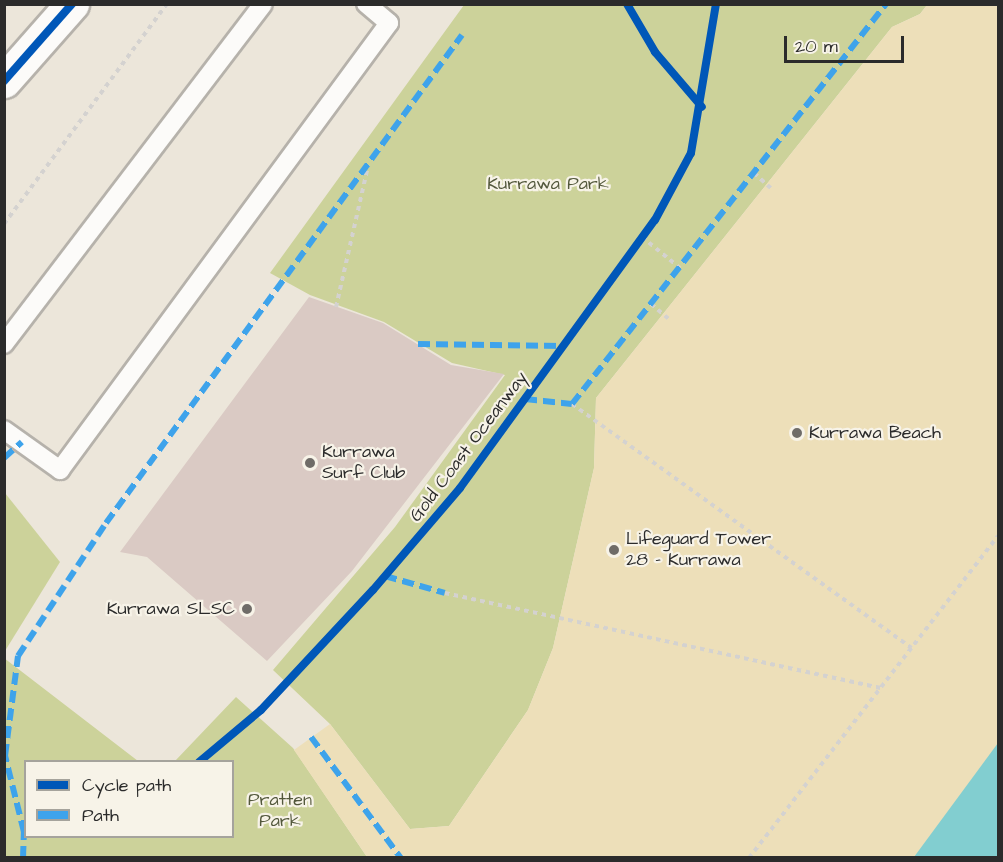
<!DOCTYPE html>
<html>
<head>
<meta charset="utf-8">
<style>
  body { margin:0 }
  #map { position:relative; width:1003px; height:862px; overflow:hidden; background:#ece6da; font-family:"Architects Daughter",sans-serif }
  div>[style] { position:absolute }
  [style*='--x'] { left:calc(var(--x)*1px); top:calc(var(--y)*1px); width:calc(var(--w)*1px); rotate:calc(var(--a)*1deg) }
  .green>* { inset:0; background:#ccd29a }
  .sand>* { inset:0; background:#eddfb9 }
  .water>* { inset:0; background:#82ced0 }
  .building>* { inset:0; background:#dacac4 }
  .path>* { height:4px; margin-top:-2px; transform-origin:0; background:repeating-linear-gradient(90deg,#d4d2d0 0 4.5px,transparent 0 9px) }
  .roads { filter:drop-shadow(2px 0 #b6b2ab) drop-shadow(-2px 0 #b6b2ab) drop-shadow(0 2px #b6b2ab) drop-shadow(0 -2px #b6b2ab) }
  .service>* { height:18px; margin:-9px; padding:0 9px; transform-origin:9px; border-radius:9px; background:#fcfbf9 }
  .tertiary>* { height:33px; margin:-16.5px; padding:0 16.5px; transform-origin:16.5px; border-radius:16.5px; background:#fcfbf9 }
  .quiet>* { height:6px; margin-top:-3px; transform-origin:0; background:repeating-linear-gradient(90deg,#3ea3eb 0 12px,transparent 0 18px) }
  .cycleway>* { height:8px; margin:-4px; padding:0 4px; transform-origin:4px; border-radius:4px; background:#0057b8 }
  .dots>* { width:16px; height:16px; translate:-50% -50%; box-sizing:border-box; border:3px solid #f7f3e8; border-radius:50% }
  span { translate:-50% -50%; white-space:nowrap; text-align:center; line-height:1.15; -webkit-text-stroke:4.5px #f7f3e8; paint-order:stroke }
  .park-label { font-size:18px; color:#53583c }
  .poi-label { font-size:18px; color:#2b2b2b }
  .left { translate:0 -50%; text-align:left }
  .right { translate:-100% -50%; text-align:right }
  .street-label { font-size:18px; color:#2b2b2b }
  .frame { position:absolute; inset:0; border:6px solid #2b2b2b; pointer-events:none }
  .legend { position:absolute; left:24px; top:760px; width:210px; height:78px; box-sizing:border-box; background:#f7f3e8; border:2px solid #a5a39c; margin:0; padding:8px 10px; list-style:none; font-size:18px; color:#2b2b2b }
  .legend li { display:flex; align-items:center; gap:12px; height:30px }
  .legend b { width:30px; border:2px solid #a5a39c }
  .scale { position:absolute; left:784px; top:36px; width:120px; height:27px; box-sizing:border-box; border:3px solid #2b2b2b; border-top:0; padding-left:8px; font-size:18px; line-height:21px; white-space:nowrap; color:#2b2b2b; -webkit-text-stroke:4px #f7f3e8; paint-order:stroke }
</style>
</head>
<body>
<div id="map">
  <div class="green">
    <div style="clip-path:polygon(464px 5px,927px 5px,920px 14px,892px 27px,596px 398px,594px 468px,553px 648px,528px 710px,449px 826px,410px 829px,330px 724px,273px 670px,395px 527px,505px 375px,452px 363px,384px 322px,310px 295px,270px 273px)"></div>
    <div style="clip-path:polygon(5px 493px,60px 562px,5px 651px)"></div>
    <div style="clip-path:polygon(4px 658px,138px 761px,26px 762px,26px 836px,232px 836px,232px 762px,175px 761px,236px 697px,293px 748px,367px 857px,5px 857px)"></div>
  </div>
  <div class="sand">
    <div style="clip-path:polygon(927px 5px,998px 5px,998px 857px,367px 857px,294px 750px,330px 724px,410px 829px,449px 826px,528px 710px,553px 648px,594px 468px,596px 398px,892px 27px,920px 14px)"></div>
  </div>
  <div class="water">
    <div style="clip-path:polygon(998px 743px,998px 857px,914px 857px)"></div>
  </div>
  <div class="building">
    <div style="clip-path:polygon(309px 297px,383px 323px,451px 365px,504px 374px,352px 571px,267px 661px,147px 557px,120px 552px)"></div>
  </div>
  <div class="path">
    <div style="--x:754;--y:173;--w:24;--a:42"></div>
    <div style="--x:4;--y:224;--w:274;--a:-53.5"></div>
    <div style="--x:642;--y:237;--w:49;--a:39.2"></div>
    <div style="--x:651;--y:304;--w:26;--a:40"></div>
    <div style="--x:336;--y:307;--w:145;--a:-77.2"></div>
    <div style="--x:572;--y:404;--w:418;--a:35.7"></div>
    <div style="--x:445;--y:593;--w:446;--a:12.3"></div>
    <div style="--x:749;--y:858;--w:407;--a:-52.3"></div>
  </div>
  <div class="roads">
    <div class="service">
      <div style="--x:4;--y:344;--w:427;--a:-52.7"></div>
      <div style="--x:4;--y:430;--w:69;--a:35.5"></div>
      <div style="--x:60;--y:470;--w:555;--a:-53.65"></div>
      <div style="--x:389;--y:23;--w:30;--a:-140"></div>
    </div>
    <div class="tertiary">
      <div style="--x:4;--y:81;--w:103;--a:-48.6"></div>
    </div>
  </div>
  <div class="quiet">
    <div style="--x:418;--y:344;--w:146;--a:0.8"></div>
    <div style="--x:525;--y:399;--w:47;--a:6.1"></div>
    <div style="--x:572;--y:404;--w:509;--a:-51.87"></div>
    <div style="--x:4;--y:458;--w:24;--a:-42"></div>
    <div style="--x:385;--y:576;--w:62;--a:15.8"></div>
    <div style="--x:311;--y:737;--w:151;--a:53.4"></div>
    <div style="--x:23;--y:858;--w:26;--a:-88"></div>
    <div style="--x:24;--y:832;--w:78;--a:-104"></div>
    <div style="--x:5;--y:756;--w:101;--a:-82.6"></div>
    <div style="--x:18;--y:656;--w:159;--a:-56.5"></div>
    <div style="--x:106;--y:523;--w:604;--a:-53.89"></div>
  </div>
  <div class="cycleway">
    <div style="--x:627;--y:4;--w:56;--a:59.7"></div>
    <div style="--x:655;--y:52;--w:72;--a:49.5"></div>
    <div style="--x:4;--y:81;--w:103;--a:-48.6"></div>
    <div style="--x:199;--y:762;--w:81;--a:-40"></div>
    <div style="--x:261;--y:710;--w:164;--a:-47"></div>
    <div style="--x:373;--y:590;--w:134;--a:-49.5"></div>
    <div style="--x:460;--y:488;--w:331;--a:-54"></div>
    <div style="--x:655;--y:220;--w:76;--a:-61.8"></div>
    <div style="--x:691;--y:153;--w:151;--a:-80.5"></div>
  </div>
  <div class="dots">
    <div style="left:797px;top:433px;background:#6f6c68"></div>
    <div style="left:310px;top:463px;background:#6f6c68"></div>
    <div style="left:614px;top:550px;background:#6f6c68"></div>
    <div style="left:247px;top:609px;background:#6f6c68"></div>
  </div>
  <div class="park-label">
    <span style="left:548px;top:184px">Kurrawa Park</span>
    <span style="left:280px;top:811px">Pratten<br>Park</span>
  </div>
  <div class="poi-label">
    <span class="left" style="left:809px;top:433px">Kurrawa Beach</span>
    <span class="left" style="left:322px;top:463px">Kurrawa<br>Surf Club</span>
    <span class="left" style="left:626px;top:550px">Lifeguard Tower<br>28 - Kurrawa</span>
    <span class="right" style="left:235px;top:609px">Kurrawa SLSC</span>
  </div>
  <div class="street-label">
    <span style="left:469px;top:447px;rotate:-53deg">Gold Coast Oceanway</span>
  </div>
  <div class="frame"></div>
  <ul class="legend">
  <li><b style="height:8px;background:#0057b8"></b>Cycle path</li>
  <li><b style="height:8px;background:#3ea3eb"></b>Path</li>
  </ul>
  <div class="scale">20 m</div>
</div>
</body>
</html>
